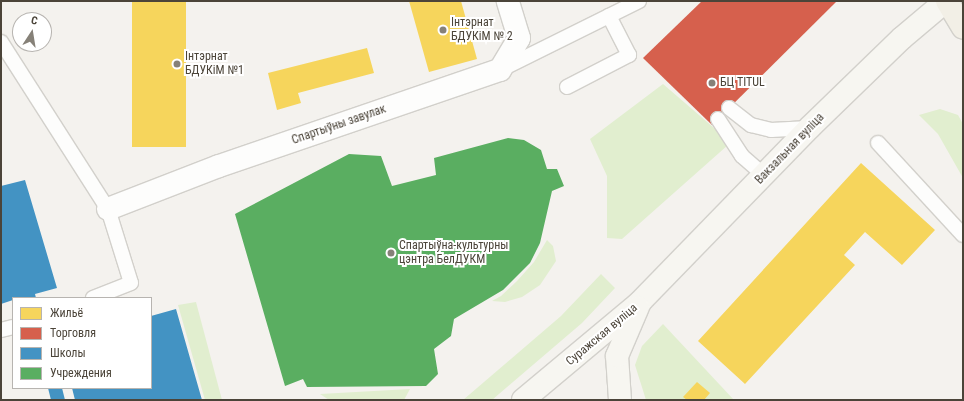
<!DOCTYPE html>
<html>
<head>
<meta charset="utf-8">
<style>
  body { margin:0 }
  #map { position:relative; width:964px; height:401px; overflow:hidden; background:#f4f2ee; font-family:"Roboto Condensed",sans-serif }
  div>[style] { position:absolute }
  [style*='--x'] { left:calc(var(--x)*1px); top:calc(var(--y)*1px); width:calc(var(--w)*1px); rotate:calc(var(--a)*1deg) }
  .green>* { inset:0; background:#e1eecf }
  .homes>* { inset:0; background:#f6d55c; transform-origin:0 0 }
  .shops>* { inset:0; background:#d6604d }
  .schools>* { inset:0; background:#4393c3 }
  .public>* { inset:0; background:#5aae61 }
  .roads { filter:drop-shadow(1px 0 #d2d0cb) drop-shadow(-1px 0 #d2d0cb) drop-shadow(0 1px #d2d0cb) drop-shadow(0 -1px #d2d0cb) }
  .lane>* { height:14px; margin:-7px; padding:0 7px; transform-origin:7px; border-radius:7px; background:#fdfdfc }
  .street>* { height:22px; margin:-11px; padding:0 11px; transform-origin:11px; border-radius:11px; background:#fdfdfc }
  .secondary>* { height:22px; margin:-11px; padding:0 11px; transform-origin:11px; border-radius:11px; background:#f7f6f1 }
  .primary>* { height:22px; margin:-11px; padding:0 11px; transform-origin:11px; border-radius:11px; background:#f2efe6 }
  .dots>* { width:11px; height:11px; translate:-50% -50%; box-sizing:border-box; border:2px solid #fff; border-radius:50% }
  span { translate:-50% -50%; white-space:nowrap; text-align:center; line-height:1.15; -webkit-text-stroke:4px #fff; paint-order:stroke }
  .poi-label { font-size:12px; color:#4b4439 }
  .left { translate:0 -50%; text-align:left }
  .street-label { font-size:12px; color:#4b4439 }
  .frame { position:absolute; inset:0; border:2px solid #4b4439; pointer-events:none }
  .legend { position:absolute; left:12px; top:297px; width:140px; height:92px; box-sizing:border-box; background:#fff; border:1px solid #b7b4b0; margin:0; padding:5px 7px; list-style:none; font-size:12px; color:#4b4439 }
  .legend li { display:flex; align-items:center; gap:8px; height:20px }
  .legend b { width:20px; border:1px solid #b7b4b0 }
  .north { position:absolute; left:12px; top:12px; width:40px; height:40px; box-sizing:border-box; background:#fff; border:1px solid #b7b4b0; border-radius:50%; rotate:12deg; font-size:11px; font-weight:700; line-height:16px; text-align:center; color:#4b4439 }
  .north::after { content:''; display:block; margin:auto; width:14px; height:18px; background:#868178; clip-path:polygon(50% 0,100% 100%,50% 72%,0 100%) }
</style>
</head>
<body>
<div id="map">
  <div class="green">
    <div style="clip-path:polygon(663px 84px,721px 134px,728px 145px,622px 239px,607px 238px,607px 176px,590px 139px)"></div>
    <div style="clip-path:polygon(940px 109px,958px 115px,963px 124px,963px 178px,938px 134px,919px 115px)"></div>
    <div style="clip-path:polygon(547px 240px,553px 246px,556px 261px,540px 285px,522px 297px,505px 302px,492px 301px,501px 296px,517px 281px,534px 262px)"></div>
    <div style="clip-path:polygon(601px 274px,615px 288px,582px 323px,492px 400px,463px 400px,561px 316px)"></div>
    <div style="clip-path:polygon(196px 302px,222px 400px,205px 400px,178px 305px)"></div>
    <div style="clip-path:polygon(663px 324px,734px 400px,646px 400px,635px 365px,642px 346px)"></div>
    <div style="clip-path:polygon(410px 389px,404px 400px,329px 400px,320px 394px)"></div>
  </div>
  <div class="homes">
    <div style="left:132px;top:1px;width:54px;height:146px"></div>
    <div style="clip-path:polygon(409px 1px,461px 1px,477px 59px,429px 72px)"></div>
    <div style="clip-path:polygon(367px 48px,374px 73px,298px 93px,301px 103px,277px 110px,268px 73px)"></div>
    <div style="clip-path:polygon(861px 163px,935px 230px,902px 265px,865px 232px,844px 255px,855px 265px,745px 384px,698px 341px)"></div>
    <div style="clip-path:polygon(697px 382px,710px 393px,704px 400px,687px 400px,683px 397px)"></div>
  </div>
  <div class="shops">
    <div style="clip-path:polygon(702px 1px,837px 1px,712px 125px,643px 58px)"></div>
  </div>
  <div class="schools">
    <div style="clip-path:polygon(25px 180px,57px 288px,35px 294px,36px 298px,13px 298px,13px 300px,1px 304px,1px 186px)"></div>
    <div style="clip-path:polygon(176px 309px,202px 400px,75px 400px,72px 388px,151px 388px,151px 316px)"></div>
    <div style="clip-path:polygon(48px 388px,62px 388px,65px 400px,51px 400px)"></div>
  </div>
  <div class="public">
    <div style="clip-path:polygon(508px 138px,524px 140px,541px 150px,547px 169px,557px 169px,564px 186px,552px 191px,540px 243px,530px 263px,503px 290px,454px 319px,451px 336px,434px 349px,438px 374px,426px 386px,307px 387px,303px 379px,285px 386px,235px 214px,349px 154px,381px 156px,392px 186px,436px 175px,434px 158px)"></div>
  </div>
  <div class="roads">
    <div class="lane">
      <div style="--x:1;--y:42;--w:198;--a:57.4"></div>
      <div style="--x:108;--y:209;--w:77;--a:72.7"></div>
      <div style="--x:131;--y:283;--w:41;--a:158.5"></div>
      <div style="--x:502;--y:69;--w:153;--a:-26.4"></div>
      <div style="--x:567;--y:87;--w:70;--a:-27.3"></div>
      <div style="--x:629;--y:55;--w:44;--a:-117.1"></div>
      <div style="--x:729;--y:108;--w:28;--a:38"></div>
      <div style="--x:751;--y:125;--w:21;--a:14"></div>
      <div style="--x:771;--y:130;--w:38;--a:-3"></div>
      <div style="--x:718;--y:119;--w:44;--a:57"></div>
      <div style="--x:742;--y:156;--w:30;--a:41"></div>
      <div style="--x:878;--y:143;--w:125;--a:47.3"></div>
      <div style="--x:1;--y:330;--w:12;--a:-14"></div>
    </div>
    <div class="street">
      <div style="--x:108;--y:209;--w:119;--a:-21.2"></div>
      <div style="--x:219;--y:166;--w:297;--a:-18.9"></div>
      <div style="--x:500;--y:70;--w:37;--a:-59"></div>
      <div style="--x:519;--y:38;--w:39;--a:-107"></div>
    </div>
    <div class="secondary">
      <div style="--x:523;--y:400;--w:153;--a:-39.9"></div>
      <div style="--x:640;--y:302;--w:243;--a:-45.8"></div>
      <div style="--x:809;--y:128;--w:129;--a:-44.1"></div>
      <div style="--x:902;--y:38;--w:57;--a:-40.1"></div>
      <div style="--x:620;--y:400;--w:44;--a:-93.9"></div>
      <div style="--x:617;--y:356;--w:53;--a:-66.8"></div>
    </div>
    <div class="primary">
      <div style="--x:947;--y:1;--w:31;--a:59"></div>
    </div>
  </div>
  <div class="dots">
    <div style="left:443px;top:30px;background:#868178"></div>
    <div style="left:177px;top:64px;background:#868178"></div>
    <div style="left:712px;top:83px;background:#868178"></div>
    <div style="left:391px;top:253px;background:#868178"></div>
  </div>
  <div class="poi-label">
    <span class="left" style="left:451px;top:30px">Інтэрнат<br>БДУКіМ № 2</span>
    <span class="left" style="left:185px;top:64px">Інтэрнат<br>БДУКіМ №1</span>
    <span class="left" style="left:720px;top:83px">БЦ TITUL</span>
    <span class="left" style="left:399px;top:253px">Спартыўна-культурны<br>цэнтра БелДУКМ</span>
  </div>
  <div class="street-label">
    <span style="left:339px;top:125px;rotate:-19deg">Спартыўны завулак</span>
    <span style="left:790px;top:149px;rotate:-46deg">Вакзальная вуліца</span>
    <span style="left:602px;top:335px;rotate:-40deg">Суражская вуліца</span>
  </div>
  <div class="frame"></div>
  <ul class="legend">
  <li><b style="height:11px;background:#f6d55c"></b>Жильё</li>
  <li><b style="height:11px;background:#d6604d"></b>Торговля</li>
  <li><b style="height:11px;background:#4393c3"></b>Школы</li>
  <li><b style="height:11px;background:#5aae61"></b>Учреждения</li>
  </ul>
  <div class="north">С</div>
</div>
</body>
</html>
